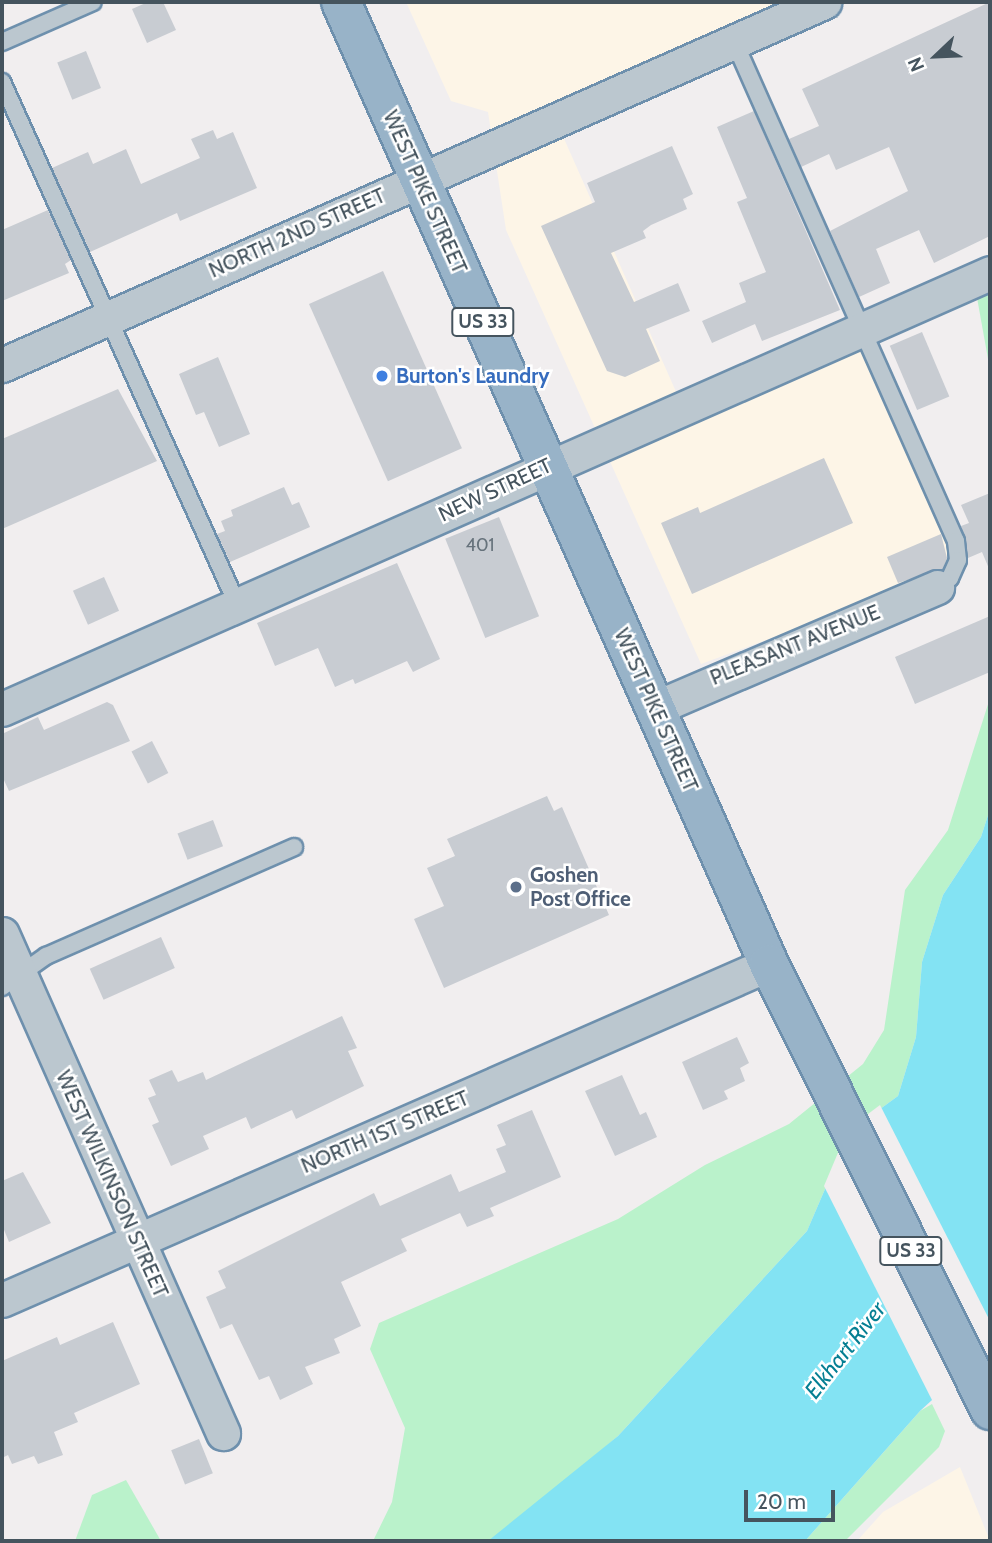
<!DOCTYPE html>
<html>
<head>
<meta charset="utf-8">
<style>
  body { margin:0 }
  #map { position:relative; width:992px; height:1543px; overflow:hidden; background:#f1eeef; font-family:Cabin,sans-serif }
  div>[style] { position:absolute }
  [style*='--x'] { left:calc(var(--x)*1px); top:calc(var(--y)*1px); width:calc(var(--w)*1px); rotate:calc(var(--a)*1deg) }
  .commercial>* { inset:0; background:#fdf5e7 }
  .green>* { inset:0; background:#baf2cb }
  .water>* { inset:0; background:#83e3f3 }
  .pier>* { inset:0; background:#f1eeef }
  .building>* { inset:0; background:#c8ccd2; transform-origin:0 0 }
  .roads { filter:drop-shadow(2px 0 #6e90ad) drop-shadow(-2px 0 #6e90ad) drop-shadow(0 2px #6e90ad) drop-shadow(0 -2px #6e90ad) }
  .service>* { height:16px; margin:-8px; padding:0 8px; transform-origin:8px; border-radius:8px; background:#bbc7cf }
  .minor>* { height:33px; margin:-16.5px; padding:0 16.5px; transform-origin:16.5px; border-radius:16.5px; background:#bbc7cf }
  .trunk>* { height:38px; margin:-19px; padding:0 19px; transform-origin:19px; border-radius:19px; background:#98b3c8 }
  .dots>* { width:19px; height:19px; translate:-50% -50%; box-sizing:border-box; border:4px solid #fff; border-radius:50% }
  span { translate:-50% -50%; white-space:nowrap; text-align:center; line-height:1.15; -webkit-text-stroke:5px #fff; paint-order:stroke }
  .number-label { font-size:18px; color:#66727b }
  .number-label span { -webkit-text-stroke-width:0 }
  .shield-label span { padding:2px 5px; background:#fff; border:2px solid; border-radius:5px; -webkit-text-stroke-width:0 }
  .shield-label { font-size:19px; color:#45545e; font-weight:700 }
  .street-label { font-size:21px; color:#45545e }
  .shop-label { font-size:21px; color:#366cbe; font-weight:700 }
  .left { translate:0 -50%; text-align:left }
  .service-label { font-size:21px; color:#4e5e75; font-weight:700 }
  .water-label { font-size:23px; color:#057f93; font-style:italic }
  .frame { position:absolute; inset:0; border:4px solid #45545e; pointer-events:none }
  .north { position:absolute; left:901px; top:21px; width:70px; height:70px; -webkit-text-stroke:5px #fff; paint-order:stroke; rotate:247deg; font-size:19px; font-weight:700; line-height:28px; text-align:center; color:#45545e }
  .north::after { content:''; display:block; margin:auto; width:24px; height:32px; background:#45545e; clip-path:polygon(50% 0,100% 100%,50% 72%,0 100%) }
  .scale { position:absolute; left:744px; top:1490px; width:91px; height:32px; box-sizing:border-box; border:4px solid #45545e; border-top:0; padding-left:9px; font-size:21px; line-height:24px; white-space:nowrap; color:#45545e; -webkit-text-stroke:5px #fff; paint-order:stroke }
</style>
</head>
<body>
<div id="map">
  <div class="commercial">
    <div style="clip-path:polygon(406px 2px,814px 2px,554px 116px,685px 412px,860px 336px,949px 540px,952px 560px,945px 574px,701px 664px,506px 230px,488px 112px,451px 101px)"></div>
    <div style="clip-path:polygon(960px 1467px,990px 1541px,857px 1541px,883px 1512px)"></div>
  </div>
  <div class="green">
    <div style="clip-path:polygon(990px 273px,990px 370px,974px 281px)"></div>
    <div style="clip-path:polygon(990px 698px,990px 809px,981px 837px,943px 895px,922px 962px,916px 1037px,898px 1096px,850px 1131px,807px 1231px,618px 1436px,521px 1519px,488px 1541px,373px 1541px,392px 1502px,405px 1428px,370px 1349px,379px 1323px,618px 1219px,705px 1165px,789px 1124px,863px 1064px,884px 1030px,905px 890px,948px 830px)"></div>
    <div style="clip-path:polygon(932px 1404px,945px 1431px,939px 1447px,845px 1541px,805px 1541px,920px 1411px)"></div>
    <div style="clip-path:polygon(126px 1480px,161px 1541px,75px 1541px,92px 1495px)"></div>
  </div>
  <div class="water">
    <div style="clip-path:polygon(990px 809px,990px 1347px,920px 1411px,805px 1541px,488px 1541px,618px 1436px,807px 1231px,850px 1131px,898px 1096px,916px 1037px,922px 962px,943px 895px,981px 837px)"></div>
  </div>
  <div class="pier">
    <div style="clip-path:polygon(880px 1105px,990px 1321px,990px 1351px,933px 1402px,824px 1186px,848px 1129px)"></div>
  </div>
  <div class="building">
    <div style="clip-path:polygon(148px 2px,163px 2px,176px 30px,147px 43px,132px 9px)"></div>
    <div style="clip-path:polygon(990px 2px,990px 236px,934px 263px,919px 230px,876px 249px,890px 283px,859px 297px,830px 231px,908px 191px,889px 147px,836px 170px,829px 154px,801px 167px,789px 139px,819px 126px,802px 89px)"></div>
    <div style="left:86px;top:51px;width:40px;height:31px;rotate:68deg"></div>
    <div style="clip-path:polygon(754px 111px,840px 310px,762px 341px,755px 324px,712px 343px,702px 321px,746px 302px,739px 283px,766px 272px,737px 202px,747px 198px,717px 127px)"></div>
    <div style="clip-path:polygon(213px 130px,217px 139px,233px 132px,257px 188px,180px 221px,177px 213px,90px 252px,52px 168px,88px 152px,93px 164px,126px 149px,141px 184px,200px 158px,191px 139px)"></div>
    <div style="clip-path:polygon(672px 146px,693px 194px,683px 199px,687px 209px,651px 225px,643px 231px,646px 238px,611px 253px,634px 302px,678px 283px,690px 311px,646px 329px,660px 361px,625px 377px,607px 371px,541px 226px,595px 202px,587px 183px)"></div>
    <div style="clip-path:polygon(48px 210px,71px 260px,65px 264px,69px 273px,2px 301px,2px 230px)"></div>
    <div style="left:383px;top:271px;width:194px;height:81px;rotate:66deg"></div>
    <div style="left:922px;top:332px;width:70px;height:35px;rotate:67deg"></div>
    <div style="clip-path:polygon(218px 357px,250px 434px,219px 447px,204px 412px,196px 415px,179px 374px)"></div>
    <div style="clip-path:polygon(118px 389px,157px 461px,2px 529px,2px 439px)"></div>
    <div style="clip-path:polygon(824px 458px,853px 523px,692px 594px,661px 523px,698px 507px,700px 513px)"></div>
    <div style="clip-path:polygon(284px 487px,292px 505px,299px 502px,310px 527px,230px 562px,217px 534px,225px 531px,221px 521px,233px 516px,231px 510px)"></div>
    <div style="clip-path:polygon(990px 493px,990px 571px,982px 552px,968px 558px,961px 526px,969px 523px,961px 505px)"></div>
    <div style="left:499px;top:517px;width:107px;height:58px;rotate:68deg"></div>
    <div style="clip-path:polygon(941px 534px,947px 558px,943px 569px,898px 583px,887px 557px)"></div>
    <div style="clip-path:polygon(397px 563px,440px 659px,413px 672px,407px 661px,355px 684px,353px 679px,335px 687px,318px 648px,275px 666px,257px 623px)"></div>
    <div style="left:104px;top:577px;width:37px;height:34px;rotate:66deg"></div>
    <div style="clip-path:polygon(990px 616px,990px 672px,915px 704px,895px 657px)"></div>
    <div style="clip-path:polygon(107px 702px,113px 705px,130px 741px,9px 791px,2px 776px,2px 734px,38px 717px,44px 730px)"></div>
    <div style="left:152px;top:741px;width:36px;height:23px;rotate:63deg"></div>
    <div style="clip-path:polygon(547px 796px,554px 811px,562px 807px,609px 915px,444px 988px,414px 919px,444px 906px,427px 868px,455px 856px,447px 839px)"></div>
    <div style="left:213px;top:820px;width:28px;height:38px;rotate:69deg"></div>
    <div style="left:161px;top:937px;width:34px;height:78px;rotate:66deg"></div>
    <div style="clip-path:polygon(342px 1016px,357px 1048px,348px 1051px,364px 1086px,296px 1119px,292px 1110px,251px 1129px,246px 1117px,203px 1136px,209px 1149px,171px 1166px,152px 1125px,159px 1122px,148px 1098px,156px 1095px,149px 1080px,172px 1070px,178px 1082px,203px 1072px,206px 1080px)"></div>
    <div style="clip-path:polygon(737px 1037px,749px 1063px,740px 1068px,745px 1081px,724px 1091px,728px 1099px,703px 1110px,682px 1062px)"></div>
    <div style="clip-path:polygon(622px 1075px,640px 1115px,646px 1112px,657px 1137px,615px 1156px,585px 1091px)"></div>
    <div style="clip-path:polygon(532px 1110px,561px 1177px,490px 1208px,494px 1216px,467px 1227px,460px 1213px,401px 1239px,407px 1251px,341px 1282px,361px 1326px,334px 1339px,340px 1353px,305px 1367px,313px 1384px,280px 1400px,269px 1376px,259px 1380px,232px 1324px,220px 1329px,206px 1297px,226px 1288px,218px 1271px,374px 1193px,380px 1206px,451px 1174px,459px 1192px,506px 1172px,496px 1149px,506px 1145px,497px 1125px)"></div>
    <div style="clip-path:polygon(23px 1172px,51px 1223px,9px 1242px,2px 1225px,2px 1181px)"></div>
    <div style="clip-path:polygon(113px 1322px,140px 1384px,74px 1413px,78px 1422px,54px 1432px,63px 1455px,38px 1464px,34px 1456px,12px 1464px,8px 1455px,2px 1458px,2px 1361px,57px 1337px,60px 1345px)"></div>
    <div style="left:199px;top:1439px;width:37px;height:30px;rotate:68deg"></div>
  </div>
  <div class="roads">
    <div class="service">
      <div style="--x:734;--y:41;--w:547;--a:66.06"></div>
      <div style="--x:956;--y:541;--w:19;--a:84"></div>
      <div style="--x:958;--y:560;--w:20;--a:114"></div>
      <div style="--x:950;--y:578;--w:16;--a:145"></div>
      <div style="--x:2;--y:42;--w:99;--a:-23.7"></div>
      <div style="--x:2;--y:82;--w:572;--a:65.76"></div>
      <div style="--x:2;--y:987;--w:54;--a:-35.2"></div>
      <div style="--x:46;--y:956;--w:271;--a:-23.7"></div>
    </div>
    <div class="minor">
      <div style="--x:2;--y:365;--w:899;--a:-23.83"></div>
      <div style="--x:655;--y:708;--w:307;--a:-23.2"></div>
      <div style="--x:2;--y:709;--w:1080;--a:-23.81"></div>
      <div style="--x:2;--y:934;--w:546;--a:66.11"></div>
      <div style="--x:2;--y:1300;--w:837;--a:-23.66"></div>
    </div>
    <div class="trunk">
      <div style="--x:341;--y:2;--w:1053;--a:66.02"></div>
      <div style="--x:769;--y:964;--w:498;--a:63.6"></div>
    </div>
  </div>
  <div class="dots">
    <div style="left:382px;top:376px;background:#3f7fe0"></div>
    <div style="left:516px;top:887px;background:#5c6f8a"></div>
  </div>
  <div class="number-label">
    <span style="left:480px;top:545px">401</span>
  </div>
  <div class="shield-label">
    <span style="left:483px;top:322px">US 33</span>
    <span style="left:911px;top:1251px">US 33</span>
  </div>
  <div class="street-label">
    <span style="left:425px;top:192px;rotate:66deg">WEST PIKE STREET</span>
    <span style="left:297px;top:233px;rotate:-24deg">NORTH 2ND STREET</span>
    <span style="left:495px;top:490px;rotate:-25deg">NEW STREET</span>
    <span style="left:795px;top:645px;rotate:-22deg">PLEASANT AVENUE</span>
    <span style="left:656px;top:710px;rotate:66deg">WEST PIKE STREET</span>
    <span style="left:385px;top:1132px;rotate:-23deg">NORTH 1ST STREET</span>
    <span style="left:112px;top:1184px;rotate:66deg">WEST WILKINSON STREET</span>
  </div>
  <div class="shop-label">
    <span class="left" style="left:396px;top:376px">Burton's Laundry</span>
  </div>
  <div class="service-label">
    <span class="left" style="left:530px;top:887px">Goshen<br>Post Office</span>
  </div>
  <div class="water-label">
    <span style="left:845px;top:1350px;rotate:-52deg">Elkhart River</span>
  </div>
  <div class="frame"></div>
  <div class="north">N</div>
  <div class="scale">20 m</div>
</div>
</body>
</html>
